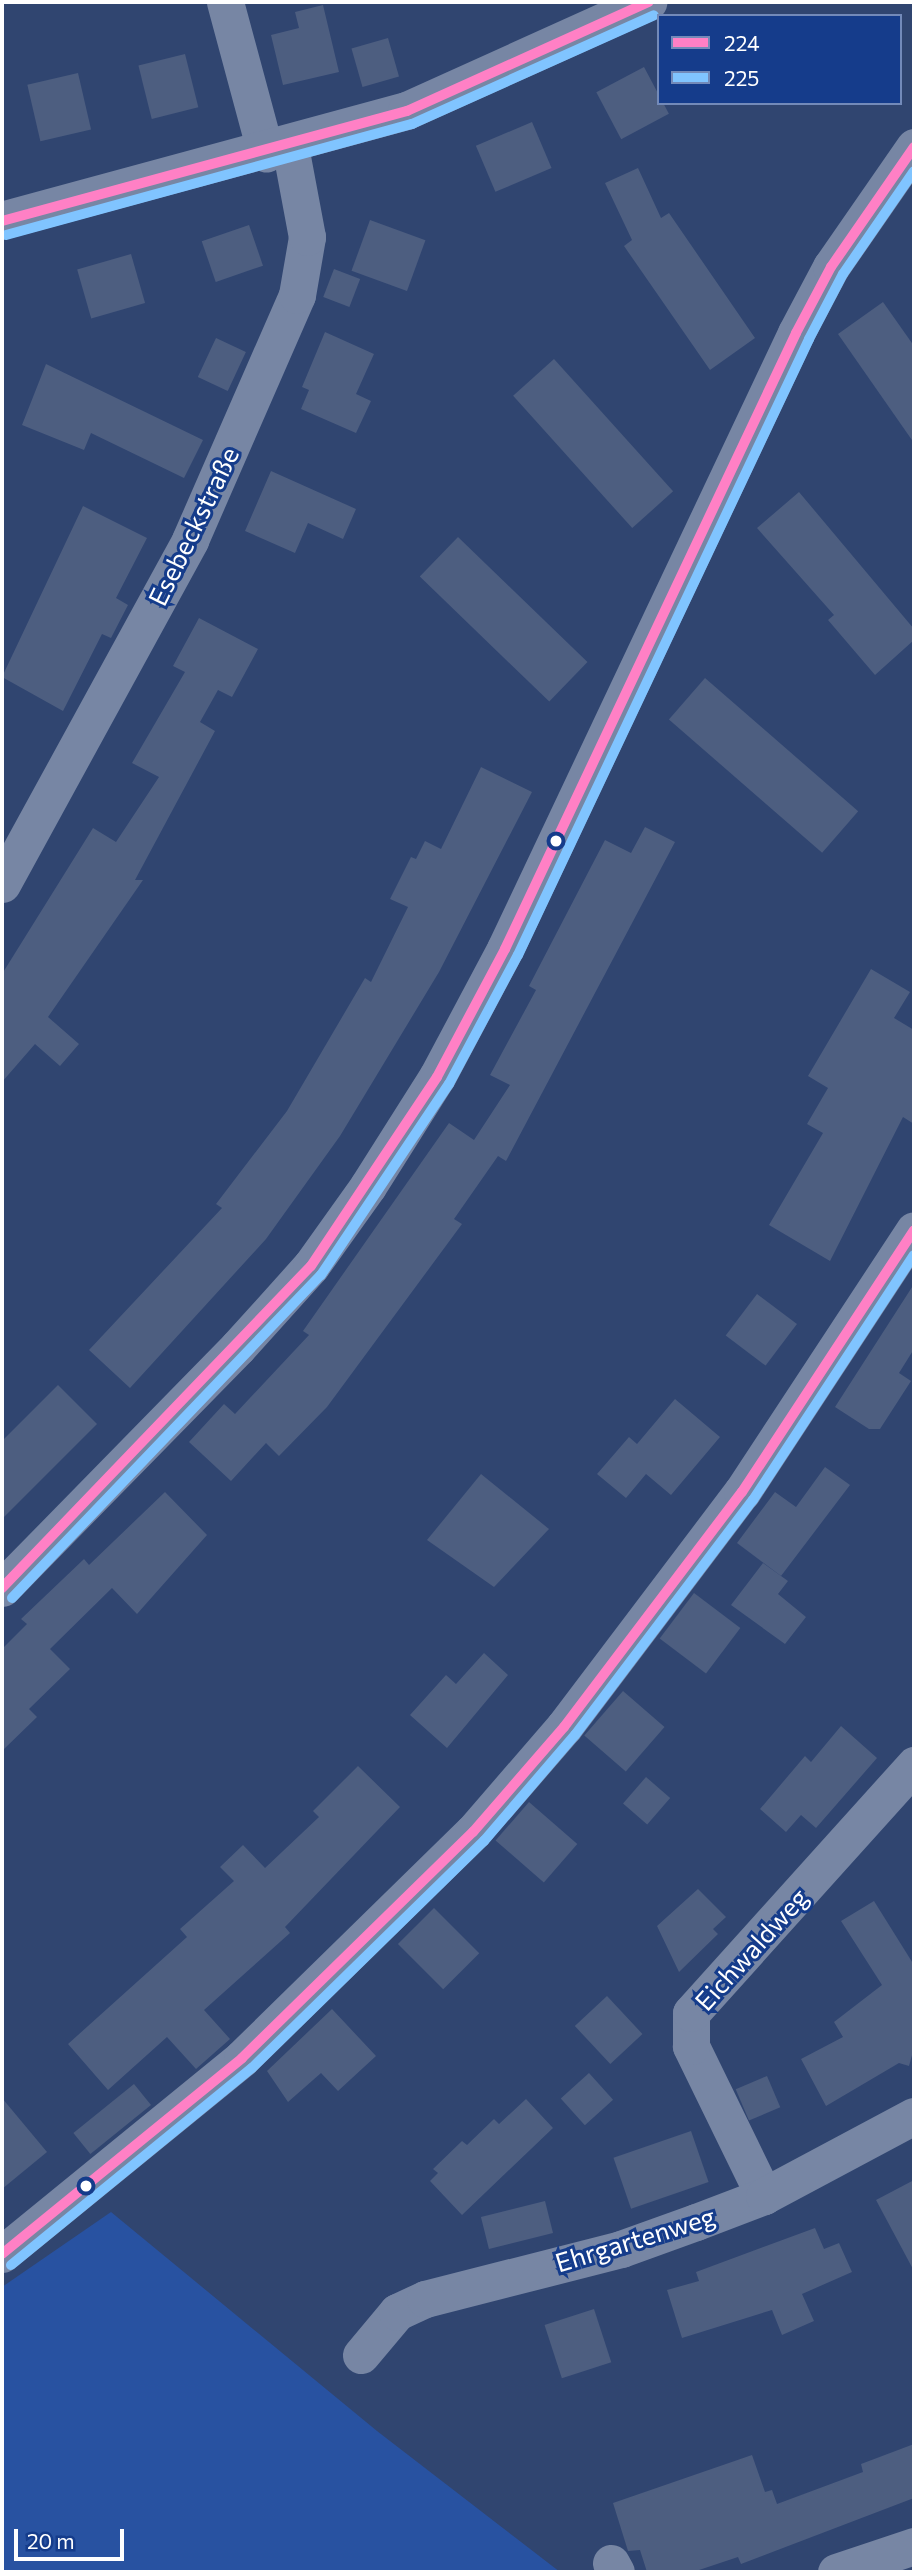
<!DOCTYPE html>
<html>
<head>
<meta charset="utf-8">
<style>
  body { margin:0 }
  #map { position:relative; width:916px; height:2574px; overflow:hidden; background:#304570; font-family:Commissioner,sans-serif }
  div>[style] { position:absolute }
  [style*='--x'] { left:calc(var(--x)*1px); top:calc(var(--y)*1px); width:calc(var(--w)*1px); rotate:calc(var(--a)*1deg) }
  .green>* { inset:0; background:#2852a1 }
  .building>* { inset:0; background:#4d5e80; transform-origin:0 0 }
  .minor>* { height:37px; margin:-18.5px; padding:0 18.5px; transform-origin:18.5px; border-radius:18.5px; background:#7786a4 }
  .tertiary>* { height:38px; margin:-19px; padding:0 19px; transform-origin:19px; border-radius:19px; background:#7786a4 }
  .bus-1>* { height:10px; margin:-5px; padding:0 5px; transform-origin:5px; border-radius:5px; background:#ff80c5 }
  .bus-2>* { height:10px; margin:-5px; padding:0 5px; transform-origin:5px; border-radius:5px; background:#80c4ff }
  .dots>* { width:19px; height:19px; translate:-50% -50%; box-sizing:border-box; border:4px solid #153c8b; border-radius:50% }
  span { translate:-50% -50%; white-space:nowrap; text-align:center; line-height:1.15; -webkit-text-stroke:6px #153c8b; paint-order:stroke }
  .street-label { font-size:26px; color:#fff }
  .frame { position:absolute; inset:0; border:4px solid #fff; pointer-events:none }
  .legend { position:absolute; left:657px; top:14px; width:245px; height:91px; box-sizing:border-box; background:#153c8b; border:2px solid #738ab9; margin:0; padding:9px 12px; list-style:none; font-size:21px; color:#fff }
  .legend li { display:flex; align-items:center; gap:14px; height:35px }
  .legend b { width:35px; border:2px solid #738ab9 }
  .scale { position:absolute; left:14px; top:2529px; width:110px; height:32px; box-sizing:border-box; border:4px solid #fff; border-top:0; padding-left:9px; font-size:21px; line-height:24px; white-space:nowrap; color:#fff; -webkit-text-stroke:5px #153c8b; paint-order:stroke }
</style>
</head>
<body>
<div id="map">
  <div class="green">
    <div style="clip-path:polygon(111px 2212px,377px 2431px,560px 2572px,2px 2572px,2px 2287px)"></div>
  </div>
  <div class="building">
    <div style="clip-path:polygon(323px 5px,339px 72px,283px 85px,271px 35px,299px 28px,295px 12px)"></div>
    <div style="left:388px;top:38px;width:40px;height:38px;rotate:74deg"></div>
    <div style="left:185px;top:54px;width:55px;height:48px;rotate:76deg"></div>
    <div style="left:644px;top:67px;width:53px;height:54px;rotate:62deg"></div>
    <div style="left:78px;top:73px;width:58px;height:52px;rotate:77deg"></div>
    <div style="left:532px;top:122px;width:50px;height:61px;rotate:67deg"></div>
    <div style="clip-path:polygon(638px 168px,661px 218px,669px 213px,755px 338px,710px 370px,624px 246px,632px 240px,605px 183px)"></div>
    <div style="left:370px;top:220px;width:59px;height:54px;rotate:20deg"></div>
    <div style="left:249px;top:225px;width:43px;height:50px;rotate:71deg"></div>
    <div style="left:131px;top:254px;width:51px;height:56px;rotate:74deg"></div>
    <div style="left:334px;top:269px;width:28px;height:30px;rotate:21deg"></div>
    <div style="clip-path:polygon(883px 302px,914px 346px,914px 443px,838px 334px)"></div>
    <div style="clip-path:polygon(325px 332px,374px 354px,356px 394px,371px 401px,356px 433px,301px 409px,309px 390px,302px 387px)"></div>
    <div style="left:216px;top:338px;width:33px;height:43px;rotate:25deg"></div>
    <div style="left:554px;top:359px;width:178px;height:55px;rotate:48deg"></div>
    <div style="clip-path:polygon(46px 364px,203px 440px,184px 478px,91px 433px,84px 450px,22px 425px)"></div>
    <div style="clip-path:polygon(271px 471px,356px 509px,343px 539px,308px 523px,295px 553px,245px 531px)"></div>
    <div style="clip-path:polygon(799px 492px,914px 629px,914px 640px,875px 675px,828px 620px,834px 615px,757px 528px)"></div>
    <div style="clip-path:polygon(83px 506px,147px 538px,116px 598px,128px 605px,111px 638px,102px 634px,63px 711px,2px 677px)"></div>
    <div style="left:458px;top:537px;width:180px;height:55px;rotate:44deg"></div>
    <div style="clip-path:polygon(199px 618px,258px 649px,232px 697px,218px 690px,200px 722px,215px 731px,135px 880px,143px 880px,48px 1017px,79px 1044px,60px 1066px,35px 1044px,2px 1082px,2px 974px,93px 828px,116px 842px,159px 777px,132px 763px,185px 672px,173px 666px)"></div>
    <div style="left:705px;top:678px;width:203px;height:55px;rotate:41deg"></div>
    <div style="clip-path:polygon(481px 767px,532px 792px,439px 972px,340px 1136px,266px 1239px,130px 1388px,89px 1350px,222px 1208px,216px 1204px,287px 1111px,365px 978px,371px 982px,408px 907px,390px 899px,411px 857px,416px 859px,425px 841px,441px 849px)"></div>
    <div style="clip-path:polygon(645px 827px,675px 842px,506px 1161px,498px 1156px,454px 1219px,462px 1224px,327px 1407px,279px 1456px,266px 1443px,231px 1481px,189px 1442px,224px 1404px,235px 1414px,309px 1335px,303px 1331px,449px 1123px,474px 1140px,510px 1085px,490px 1075px,536px 990px,529px 986px,605px 840px,631px 853px)"></div>
    <div style="clip-path:polygon(871px 969px,910px 992px,894px 1018px,914px 1030px,914px 1124px,903px 1117px,830px 1261px,769px 1225px,823px 1133px,807px 1124px,828px 1088px,808px 1076px)"></div>
    <div style="clip-path:polygon(914px 1284px,914px 1349px,899px 1373px,911px 1381px,880px 1429px,869px 1429px,835px 1407px)"></div>
    <div style="left:757px;top:1294px;width:50px;height:52px;rotate:37deg"></div>
    <div style="clip-path:polygon(58px 1385px,97px 1424px,2px 1519px,2px 1441px)"></div>
    <div style="clip-path:polygon(675px 1399px,720px 1437px,671px 1495px,646px 1474px,626px 1498px,597px 1474px,629px 1437px,637px 1444px)"></div>
    <div style="clip-path:polygon(825px 1467px,850px 1485px,781px 1576px,737px 1543px,775px 1492px,796px 1507px)"></div>
    <div style="clip-path:polygon(481px 1474px,549px 1529px,494px 1587px,427px 1540px)"></div>
    <div style="clip-path:polygon(165px 1492px,207px 1535px,137px 1614px,112px 1588px,50px 1649px,70px 1669px,29px 1709px,37px 1717px,2px 1751px,2px 1649px,27px 1624px,21px 1619px,84px 1559px,89px 1565px)"></div>
    <div style="clip-path:polygon(763px 1563px,788px 1581px,778px 1594px,806px 1617px,785px 1644px,731px 1605px)"></div>
    <div style="left:694px;top:1593px;width:58px;height:57px;rotate:37deg"></div>
    <div style="clip-path:polygon(484px 1653px,508px 1675px,447px 1748px,410px 1715px,446px 1675px,456px 1684px)"></div>
    <div style="left:623px;top:1691px;width:55px;height:59px;rotate:41deg"></div>
    <div style="clip-path:polygon(841px 1726px,877px 1758px,816px 1828px,801px 1815px,786px 1832px,760px 1809px,805px 1756px,811px 1762px)"></div>
    <div style="clip-path:polygon(358px 1766px,400px 1807px,285px 1927px,290px 1933px,204px 2010px,230px 2039px,196px 2069px,167px 2037px,108px 2090px,68px 2044px,187px 1937px,180px 1929px,234px 1881px,220px 1867px,243px 1845px,265px 1868px,319px 1817px,313px 1811px)"></div>
    <div style="left:646px;top:1777px;width:32px;height:35px;rotate:41deg"></div>
    <div style="left:529px;top:1802px;width:64px;height:51px;rotate:41deg"></div>
    <div style="clip-path:polygon(698px 1889px,726px 1917px,713px 1929px,718px 1934px,679px 1972px,657px 1926px)"></div>
    <div style="clip-path:polygon(874px 1901px,914px 1965px,914px 2048px,909px 2066px,899px 2063px,826px 2106px,801px 2059px,843px 2037px,834px 2022px,882px 1985px,841px 1921px)"></div>
    <div style="left:434px;top:1908px;width:64px;height:51px;rotate:45deg"></div>
    <div style="left:607px;top:1996px;width:52px;height:44px;rotate:47deg"></div>
    <div style="clip-path:polygon(332px 2009px,376px 2056px,338px 2091px,321px 2073px,288px 2102px,267px 2071px)"></div>
    <div style="left:589px;top:2073px;width:36px;height:38px;rotate:48deg"></div>
    <div style="left:767px;top:2076px;width:34px;height:34px;rotate:67deg"></div>
    <div style="left:134px;top:2084px;width:27px;height:78px;rotate:51deg"></div>
    <div style="clip-path:polygon(2px 2098px,47px 2152px,2px 2189px)"></div>
    <div style="clip-path:polygon(526px 2099px,553px 2128px,462px 2215px,430px 2181px,438px 2173px,433px 2169px,462px 2141px,467px 2145px,494px 2119px,499px 2124px)"></div>
    <div style="left:691px;top:2131px;width:54px;height:82px;rotate:71deg"></div>
    <div style="clip-path:polygon(914px 2180px,914px 2271px,876px 2200px)"></div>
    <div style="left:545px;top:2201px;width:33px;height:66px;rotate:76deg"></div>
    <div style="clip-path:polygon(815px 2228px,824px 2249px,839px 2243px,852px 2272px,802px 2294px,814px 2321px,782px 2335px,772px 2310px,682px 2338px,667px 2290px,699px 2281px,696px 2272px)"></div>
    <div style="left:594px;top:2309px;width:56px;height:52px;rotate:72deg"></div>
    <div style="clip-path:polygon(914px 2444px,914px 2498px,741px 2564px,738px 2557px,693px 2572px,647px 2572px,640px 2550px,628px 2551px,613px 2503px,752px 2455px,765px 2492px,772px 2490px,777px 2504px,863px 2472px,861px 2464px)"></div>
  </div>
  <div class="minor">
    <div style="--x:225;--y:2;--w:157;--a:74.9"></div>
    <div style="--x:2;--y:884;--w:392;--a:-61.3"></div>
    <div style="--x:190;--y:540;--w:267;--a:-66.4"></div>
    <div style="--x:297;--y:295;--w:59;--a:-80.2"></div>
    <div style="--x:307;--y:237;--w:93;--a:-100.6"></div>
    <div style="--x:2;--y:1588;--w:337;--a:-45.6"></div>
    <div style="--x:238;--y:1347;--w:109;--a:-48"></div>
    <div style="--x:311;--y:1266;--w:98;--a:-54.5"></div>
    <div style="--x:368;--y:1186;--w:129;--a:-57.7"></div>
    <div style="--x:437;--y:1077;--w:145;--a:-62"></div>
    <div style="--x:505;--y:949;--w:681;--a:-64.71"></div>
    <div style="--x:796;--y:333;--w:75;--a:-62.1"></div>
    <div style="--x:831;--y:267;--w:146;--a:-55.3"></div>
    <div style="--x:764;--y:2196;--w:167;--a:-116"></div>
    <div style="--x:691;--y:2046;--w:33;--a:-90"></div>
    <div style="--x:691;--y:2013;--w:334;--a:-48"></div>
    <div style="--x:2;--y:2254;--w:310;--a:-39.2"></div>
    <div style="--x:242;--y:2058;--w:323;--a:-44.4"></div>
    <div style="--x:473;--y:1832;--w:139;--a:-49.1"></div>
    <div style="--x:564;--y:1727;--w:295;--a:-52.9"></div>
    <div style="--x:742;--y:1492;--w:313;--a:-56.7"></div>
    <div style="--x:361;--y:2355;--w:56;--a:-50.1"></div>
    <div style="--x:397;--y:2312;--w:31;--a:-25"></div>
    <div style="--x:425;--y:2299;--w:202;--a:-14.3"></div>
    <div style="--x:621;--y:2249;--w:80;--a:-19.8"></div>
    <div style="--x:696;--y:2222;--w:73;--a:-20.9"></div>
    <div style="--x:764;--y:2196;--w:170;--a:-28.1"></div>
    <div style="--x:611;--y:2563;--w:10;--a:61"></div>
    <div style="--x:836;--y:2572;--w:82;--a:-18.4"></div>
  </div>
  <div class="tertiary">
    <div style="--x:2;--y:221;--w:420;--a:-15.2"></div>
    <div style="--x:407;--y:111;--w:265;--a:-24.3"></div>
  </div>
  <div class="bus-1">
    <div style="--x:2;--y:221;--w:420;--a:-15.2"></div>
    <div style="--x:407;--y:111;--w:265;--a:-24.3"></div>
    <div style="--x:2;--y:1588;--w:446;--a:-46.2"></div>
    <div style="--x:311;--y:1266;--w:227;--a:-56.3"></div>
    <div style="--x:437;--y:1077;--w:145;--a:-62"></div>
    <div style="--x:505;--y:949;--w:681;--a:-64.71"></div>
    <div style="--x:796;--y:333;--w:75;--a:-62.1"></div>
    <div style="--x:831;--y:267;--w:146;--a:-55.3"></div>
    <div style="--x:2;--y:2254;--w:310;--a:-39.2"></div>
    <div style="--x:242;--y:2058;--w:323;--a:-44.4"></div>
    <div style="--x:473;--y:1832;--w:139;--a:-49.1"></div>
    <div style="--x:564;--y:1727;--w:295;--a:-52.9"></div>
    <div style="--x:742;--y:1492;--w:313;--a:-56.7"></div>
  </div>
  <div class="bus-2">
    <div style="--x:6;--y:235;--w:421;--a:-15.3"></div>
    <div style="--x:412;--y:124;--w:265;--a:-24.2"></div>
    <div style="--x:12;--y:1598;--w:447;--a:-46.3"></div>
    <div style="--x:321;--y:1275;--w:230;--a:-56.2"></div>
    <div style="--x:449;--y:1084;--w:146;--a:-61.9"></div>
    <div style="--x:518;--y:955;--w:681;--a:-64.71"></div>
    <div style="--x:809;--y:339;--w:73;--a:-62.4"></div>
    <div style="--x:843;--y:274;--w:125;--a:-55.4"></div>
    <div style="--x:11;--y:2265;--w:311;--a:-39.3"></div>
    <div style="--x:252;--y:2068;--w:325;--a:-44.4"></div>
    <div style="--x:484;--y:1841;--w:140;--a:-49.4"></div>
    <div style="--x:575;--y:1735;--w:295;--a:-52.9"></div>
    <div style="--x:753;--y:1500;--w:293;--a:-56.7"></div>
  </div>
  <div class="dots">
    <div style="left:556px;top:841px;background:#fff"></div>
    <div style="left:86px;top:2186px;background:#fff"></div>
  </div>
  <div class="street-label">
    <span style="left:193px;top:526px;rotate:-64deg">Esebeckstraße</span>
    <span style="left:751px;top:1949px;rotate:-48deg">Eichwaldweg</span>
    <span style="left:635px;top:2239px;rotate:-17deg">Ehrgartenweg</span>
  </div>
  <div class="frame"></div>
  <ul class="legend">
  <li><b style="height:9px;background:#ff80c5"></b>224</li>
  <li><b style="height:9px;background:#80c4ff"></b>225</li>
  </ul>
  <div class="scale">20 m</div>
</div>
</body>
</html>
